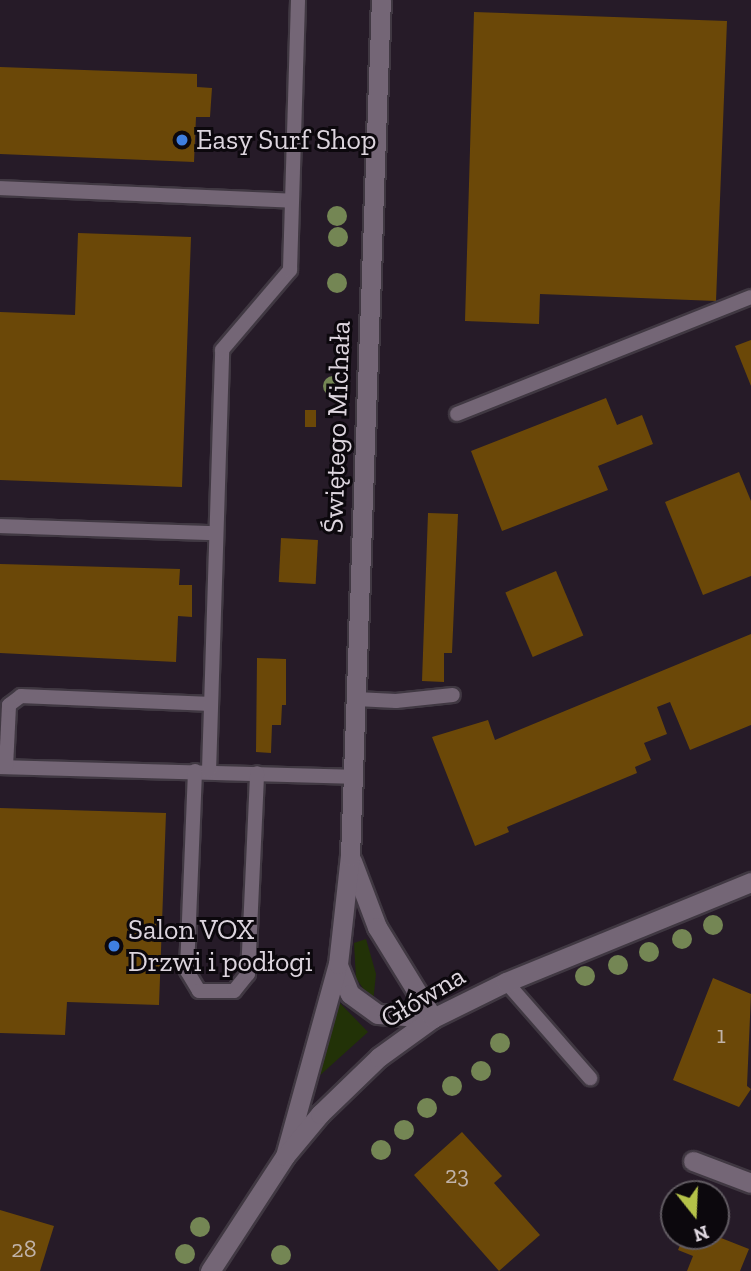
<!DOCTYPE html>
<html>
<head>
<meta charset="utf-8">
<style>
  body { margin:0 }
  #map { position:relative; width:751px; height:1271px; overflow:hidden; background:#261b28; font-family:"Zilla Slab",serif }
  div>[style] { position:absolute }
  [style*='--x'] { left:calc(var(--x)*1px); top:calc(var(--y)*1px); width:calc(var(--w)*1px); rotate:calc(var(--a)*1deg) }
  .green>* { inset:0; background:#223207 }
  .building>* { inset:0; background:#6b4808; transform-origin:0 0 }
  .roads { filter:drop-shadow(2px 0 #403842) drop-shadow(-2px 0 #403842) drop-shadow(0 2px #403842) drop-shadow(0 -2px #403842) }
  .service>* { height:14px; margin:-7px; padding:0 7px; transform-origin:7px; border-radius:7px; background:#746676 }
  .minor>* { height:19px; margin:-9.5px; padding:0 9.5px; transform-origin:9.5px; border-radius:9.5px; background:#746676 }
  .tertiary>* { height:19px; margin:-9.5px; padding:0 9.5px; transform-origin:9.5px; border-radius:9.5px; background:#746676 }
  .trees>* { width:20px; height:20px; margin:-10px; border-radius:50%; background:#748654 }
  .dots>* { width:19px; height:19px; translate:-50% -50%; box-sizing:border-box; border:4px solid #0c080d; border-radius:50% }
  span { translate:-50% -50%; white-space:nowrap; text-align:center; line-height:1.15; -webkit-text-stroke:6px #0c080d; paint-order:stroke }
  .number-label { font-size:24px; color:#c0b2a8 }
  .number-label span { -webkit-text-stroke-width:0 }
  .poi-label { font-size:28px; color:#ddd5de }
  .left { translate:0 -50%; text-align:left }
  .street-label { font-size:28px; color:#ddd5de }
  .north { position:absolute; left:660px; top:1180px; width:70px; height:70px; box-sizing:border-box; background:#0c080d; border:2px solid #605a61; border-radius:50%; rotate:162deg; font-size:19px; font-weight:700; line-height:28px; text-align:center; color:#ddd5de }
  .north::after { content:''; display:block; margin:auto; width:24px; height:32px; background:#b5c249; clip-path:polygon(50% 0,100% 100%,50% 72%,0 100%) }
</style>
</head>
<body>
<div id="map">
  <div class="green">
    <div style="clip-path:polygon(366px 939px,376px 974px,373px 1003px,356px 978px,354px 943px)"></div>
    <div style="clip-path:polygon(338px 1001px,368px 1032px,317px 1078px)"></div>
  </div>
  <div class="building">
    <div style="clip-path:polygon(474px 12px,727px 21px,716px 301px,540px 294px,539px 324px,465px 321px)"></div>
    <div style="clip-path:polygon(0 67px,197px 74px,197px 87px,212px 88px,210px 117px,196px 117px,194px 162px,0 154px)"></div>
    <div style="clip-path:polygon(78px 233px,191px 237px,182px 487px,0 480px,0 312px,75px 315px)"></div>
    <div style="clip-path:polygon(751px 340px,751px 386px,735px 346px)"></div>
    <div style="clip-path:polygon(606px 398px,617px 425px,642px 415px,653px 444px,598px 466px,608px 490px,502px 531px,471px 451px)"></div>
    <div style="left:305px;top:410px;width:11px;height:17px"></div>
    <div style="clip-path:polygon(739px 472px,751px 501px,751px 576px,703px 595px,665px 502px)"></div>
    <div style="clip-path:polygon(428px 513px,458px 514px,452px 653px,444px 653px,444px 682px,422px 681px)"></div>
    <div style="left:281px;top:538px;width:37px;height:44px;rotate:3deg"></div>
    <div style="clip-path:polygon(0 564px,180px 569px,179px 585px,192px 585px,192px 617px,178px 616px,176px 662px,0 653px)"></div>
    <div style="left:556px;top:571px;width:70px;height:55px;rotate:67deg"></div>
    <div style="clip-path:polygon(751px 634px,751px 725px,690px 750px,670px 702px,657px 707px,667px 734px,644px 743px,651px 760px,635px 767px,637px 773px,507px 827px,509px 832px,475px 846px,432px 737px,488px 720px,495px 740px)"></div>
    <div style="clip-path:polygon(257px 658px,286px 659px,286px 705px,282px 705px,281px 725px,272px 725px,271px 753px,256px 752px)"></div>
    <div style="clip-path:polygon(0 808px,166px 813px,159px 1005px,67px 1002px,65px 1035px,0 1033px)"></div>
    <div style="clip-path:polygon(713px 978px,751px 994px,747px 1086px,751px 1089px,739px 1107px,673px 1080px)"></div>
    <div style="clip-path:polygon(462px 1132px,502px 1176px,494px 1183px,540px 1235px,499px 1271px,414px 1175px)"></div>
    <div style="clip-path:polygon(0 1210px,54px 1226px,40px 1271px,0 1271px)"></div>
    <div style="clip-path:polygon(684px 1236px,716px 1236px,749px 1249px,740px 1271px,687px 1271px,693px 1256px,678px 1250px)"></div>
  </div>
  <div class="roads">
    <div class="service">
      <div style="--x:0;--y:188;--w:292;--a:2.5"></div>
      <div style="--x:457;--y:414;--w:316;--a:-21.7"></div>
      <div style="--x:0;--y:526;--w:216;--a:1.9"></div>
      <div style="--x:356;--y:699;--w:40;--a:2.9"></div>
      <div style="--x:396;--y:701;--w:57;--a:-6"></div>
      <div style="--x:0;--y:767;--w:353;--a:1.6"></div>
      <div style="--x:6;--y:767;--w:62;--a:-87.2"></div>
      <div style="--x:9;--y:705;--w:15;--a:-37"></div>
      <div style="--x:21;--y:696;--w:190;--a:2.4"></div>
      <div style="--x:195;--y:771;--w:200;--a:92.3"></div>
      <div style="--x:187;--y:971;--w:23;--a:59"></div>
      <div style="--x:199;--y:991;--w:35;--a:0"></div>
      <div style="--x:234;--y:991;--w:22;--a:-51"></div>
      <div style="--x:248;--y:974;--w:201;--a:-87.4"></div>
      <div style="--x:209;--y:771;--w:421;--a:-88.2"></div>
      <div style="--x:222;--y:350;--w:105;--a:-49.6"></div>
      <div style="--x:290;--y:270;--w:270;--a:-88.3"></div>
      <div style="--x:506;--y:982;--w:128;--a:48.8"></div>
    </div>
    <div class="minor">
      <div style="--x:693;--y:1161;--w:62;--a:20.8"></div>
    </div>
    <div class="tertiary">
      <div style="--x:352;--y:861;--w:71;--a:69.3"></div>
      <div style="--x:377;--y:927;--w:107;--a:58.4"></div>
      <div style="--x:338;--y:965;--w:31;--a:68"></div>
      <div style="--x:350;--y:994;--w:34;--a:36"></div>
      <div style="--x:378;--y:1014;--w:55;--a:4.2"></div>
      <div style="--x:285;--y:1156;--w:199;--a:-74.6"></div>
      <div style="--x:338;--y:964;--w:109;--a:-83.7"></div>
      <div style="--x:350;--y:856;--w:857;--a:-87.93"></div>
      <div style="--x:210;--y:1271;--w:137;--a:-56.9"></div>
      <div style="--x:285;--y:1156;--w:55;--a:-50.2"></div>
      <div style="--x:320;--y:1114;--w:82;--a:-44"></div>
      <div style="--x:379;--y:1057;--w:67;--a:-35.8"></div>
      <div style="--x:433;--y:1018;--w:81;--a:-26.3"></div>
      <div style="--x:506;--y:982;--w:265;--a:-22.2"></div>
    </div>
  </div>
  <div class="trees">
    <div style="left:337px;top:216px"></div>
    <div style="left:338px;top:237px"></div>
    <div style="left:337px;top:283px"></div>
    <div style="left:333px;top:386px"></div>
    <div style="left:713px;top:925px"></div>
    <div style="left:682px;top:939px"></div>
    <div style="left:649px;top:952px"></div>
    <div style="left:618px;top:965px"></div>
    <div style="left:585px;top:976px"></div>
    <div style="left:500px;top:1043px"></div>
    <div style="left:481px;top:1071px"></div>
    <div style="left:452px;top:1086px"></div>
    <div style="left:427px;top:1108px"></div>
    <div style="left:404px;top:1130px"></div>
    <div style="left:381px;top:1150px"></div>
    <div style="left:200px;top:1227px"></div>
    <div style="left:185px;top:1254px"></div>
    <div style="left:281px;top:1255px"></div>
  </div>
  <div class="dots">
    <div style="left:182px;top:140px;background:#3f7fe0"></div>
    <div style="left:114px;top:946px;background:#3f7fe0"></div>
  </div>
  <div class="number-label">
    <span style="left:721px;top:1035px">1</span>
    <span style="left:457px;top:1175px">23</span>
    <span style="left:24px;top:1249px">28</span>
  </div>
  <div class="poi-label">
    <span class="left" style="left:196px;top:140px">Easy Surf Shop</span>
    <span class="left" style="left:128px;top:946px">Salon VOX<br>Drzwi i podłogi</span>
  </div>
  <div class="street-label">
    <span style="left:337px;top:427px;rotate:-88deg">Świętego Michała</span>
    <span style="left:423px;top:997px;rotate:-31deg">Główna</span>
  </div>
  <div class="north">N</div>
</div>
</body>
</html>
